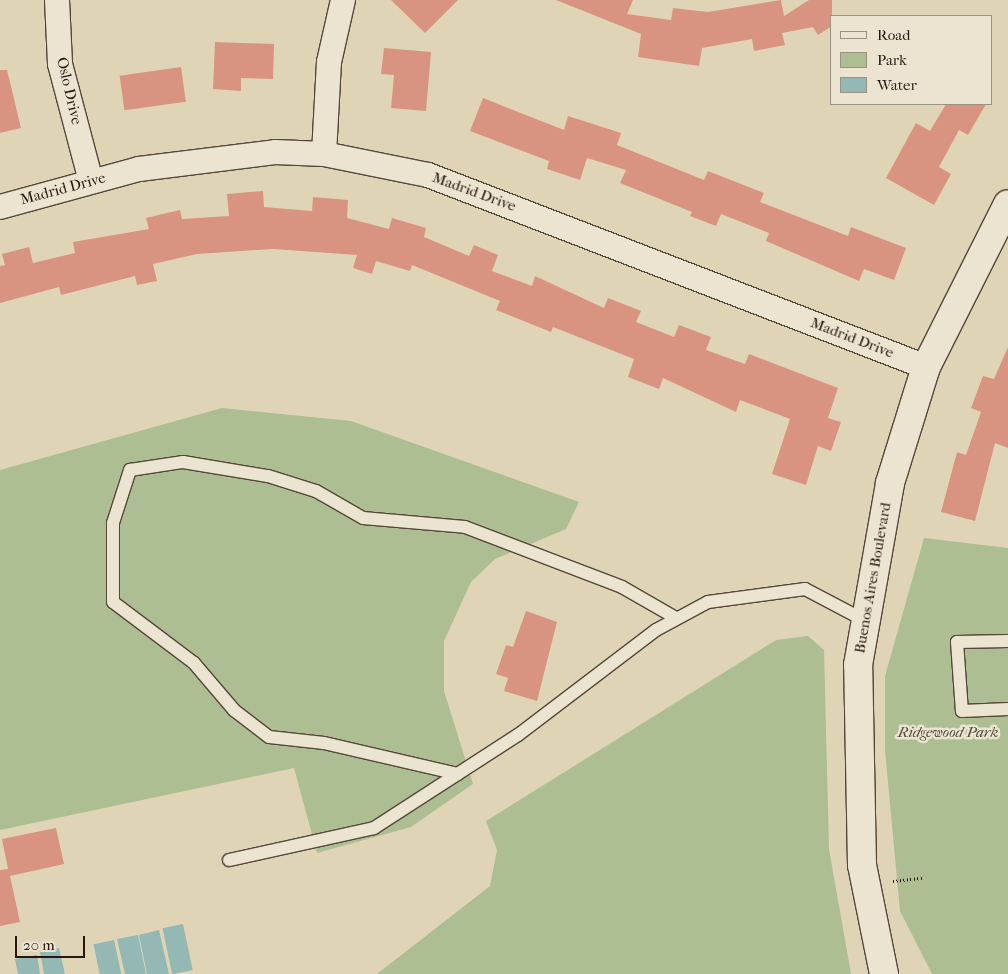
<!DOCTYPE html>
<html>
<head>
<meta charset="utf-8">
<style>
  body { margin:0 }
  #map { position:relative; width:1008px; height:974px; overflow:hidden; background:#dfd5b6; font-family:"IM FELL French Canon",serif }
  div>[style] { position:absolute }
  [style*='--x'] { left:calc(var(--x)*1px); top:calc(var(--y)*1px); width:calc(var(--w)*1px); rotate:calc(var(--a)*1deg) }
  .green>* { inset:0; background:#adbe92 }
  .water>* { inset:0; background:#94b8b3; transform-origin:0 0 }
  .building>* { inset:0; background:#d99481; transform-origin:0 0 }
  .path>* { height:3px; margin-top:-1.5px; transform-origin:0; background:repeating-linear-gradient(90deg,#281710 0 1px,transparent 0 3.5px) }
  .roads { filter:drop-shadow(1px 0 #56463a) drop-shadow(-1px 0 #56463a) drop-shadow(0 1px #56463a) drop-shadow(0 -1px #56463a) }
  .service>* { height:12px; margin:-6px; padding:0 6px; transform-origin:6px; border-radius:6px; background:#eae4d0 }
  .minor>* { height:24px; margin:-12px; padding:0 12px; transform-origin:12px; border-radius:12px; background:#eae4d0 }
  .tertiary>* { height:28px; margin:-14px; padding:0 14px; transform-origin:14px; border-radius:14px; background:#eae4d0 }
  span { translate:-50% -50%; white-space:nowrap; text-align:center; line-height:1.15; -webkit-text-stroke:5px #eae4d0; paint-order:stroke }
  .street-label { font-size:15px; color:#281710 }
  .park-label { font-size:15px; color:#504937; font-style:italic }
  .legend { position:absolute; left:830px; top:15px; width:162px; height:90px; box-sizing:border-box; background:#eae4d0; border:1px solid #9c9283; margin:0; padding:6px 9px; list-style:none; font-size:15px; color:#281710 }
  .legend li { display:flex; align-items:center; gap:10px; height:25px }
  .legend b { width:25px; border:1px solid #9c9283 }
  .scale { position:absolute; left:15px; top:936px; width:70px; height:22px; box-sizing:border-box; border:2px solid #281710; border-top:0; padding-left:6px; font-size:15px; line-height:18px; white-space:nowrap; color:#281710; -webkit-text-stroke:4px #eae4d0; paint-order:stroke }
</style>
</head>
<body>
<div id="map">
  <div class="green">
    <div style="clip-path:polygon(222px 408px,351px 421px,579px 502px,566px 529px,495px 559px,471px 582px,444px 641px,444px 691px,473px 784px,411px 827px,317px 853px,294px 768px,0 830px,0 470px)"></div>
    <div style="clip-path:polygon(924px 538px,1008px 548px,1008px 974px,932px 974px,900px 911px,885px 750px,885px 676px)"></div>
    <div style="clip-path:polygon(808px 636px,824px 650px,829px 849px,851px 974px,377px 974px,490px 886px,497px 850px,486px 821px,776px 640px)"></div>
  </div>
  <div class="water">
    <div style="left:183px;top:924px;width:47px;height:21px;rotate:78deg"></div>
    <div style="clip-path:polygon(159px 930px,169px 974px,147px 974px,139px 935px)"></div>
    <div style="clip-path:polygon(138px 935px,146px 974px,125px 974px,117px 939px)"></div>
    <div style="left:114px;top:940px;width:35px;height:21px;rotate:78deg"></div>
    <div style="clip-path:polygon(59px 948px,65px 974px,44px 974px,40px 952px)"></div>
    <div style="clip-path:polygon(37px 955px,40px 974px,18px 974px,15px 959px)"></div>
  </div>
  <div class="building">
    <div style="clip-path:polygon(391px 0,458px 0,425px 33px)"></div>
    <div style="clip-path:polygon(556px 0,633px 0,627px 14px,671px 20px,673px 8px,708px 12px,781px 0,784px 16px,809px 0,832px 0,832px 26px,818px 35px,813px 27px,782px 33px,785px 45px,754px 51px,752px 39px,702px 48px,699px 66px,638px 57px,641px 34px)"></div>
    <div style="clip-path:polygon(215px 42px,274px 44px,273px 79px,241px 78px,241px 91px,213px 89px)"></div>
    <div style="clip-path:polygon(384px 48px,431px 52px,426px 111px,391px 108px,394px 75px,381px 74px)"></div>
    <div style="left:181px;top:67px;width:35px;height:62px;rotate:82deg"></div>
    <div style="clip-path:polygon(0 70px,7px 70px,21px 128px,0 133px)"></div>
    <div style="clip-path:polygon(483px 98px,564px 130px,568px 116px,621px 133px,617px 145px,704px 180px,708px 171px,764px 193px,760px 202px,848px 236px,851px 227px,906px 248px,894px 280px,864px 269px,859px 281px,766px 241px,769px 233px,721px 214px,716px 226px,690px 216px,692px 212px,620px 183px,626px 170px,587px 158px,580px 180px,547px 169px,549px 161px,470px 131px)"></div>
    <div style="clip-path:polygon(946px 104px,986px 104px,968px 135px,959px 130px,939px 167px,951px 174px,934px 205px,886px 178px,916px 123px,930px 131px)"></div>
    <div style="clip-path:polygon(263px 191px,264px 207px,312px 211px,313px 197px,348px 200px,347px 218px,389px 229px,392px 218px,426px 228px,424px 237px,469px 256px,474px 245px,498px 255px,492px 271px,532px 286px,535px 276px,604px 308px,608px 298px,641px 311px,636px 322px,674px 337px,679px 325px,711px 337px,706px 350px,745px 364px,749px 354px,838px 388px,828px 418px,841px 422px,831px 451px,818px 446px,806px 485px,772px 474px,790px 419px,740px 400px,736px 412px,663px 378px,659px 389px,628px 377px,634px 359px,553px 327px,551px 332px,496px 310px,500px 301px,412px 265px,410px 271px,376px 261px,372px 274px,353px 268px,357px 255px,273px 249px,197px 254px,153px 264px,157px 281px,137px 285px,135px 276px,61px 295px,59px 287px,0 303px,0 266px,5px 265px,2px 254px,29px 247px,33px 263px,75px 253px,73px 242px,149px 229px,146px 218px,180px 210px,182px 219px,229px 216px,227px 194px)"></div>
    <div style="clip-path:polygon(1008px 347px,1008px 448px,995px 443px,975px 521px,941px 512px,957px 452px,966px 455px,981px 412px,971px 408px,983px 376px,994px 379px)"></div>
    <div style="clip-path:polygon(526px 611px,557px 622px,537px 701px,504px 691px,508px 678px,496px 674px,506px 645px,513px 647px)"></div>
    <div style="clip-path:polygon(56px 828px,64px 864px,10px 876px,20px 922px,0 926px,0 870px,8px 869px,2px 839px)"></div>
  </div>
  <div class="path">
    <div style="--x:893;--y:881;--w:30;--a:-6"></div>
  </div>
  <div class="roads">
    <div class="service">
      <div style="--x:1008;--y:641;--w:51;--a:178.9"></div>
      <div style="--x:957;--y:642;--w:69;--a:85.9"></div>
      <div style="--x:962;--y:711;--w:46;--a:-2.5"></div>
      <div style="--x:458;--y:774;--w:138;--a:-167"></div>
      <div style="--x:324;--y:743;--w:55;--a:-173.8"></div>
      <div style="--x:269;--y:737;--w:44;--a:-142.4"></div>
      <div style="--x:234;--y:710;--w:62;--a:-130.4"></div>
      <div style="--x:194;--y:663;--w:101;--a:-143"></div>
      <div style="--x:113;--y:602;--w:79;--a:-90"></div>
      <div style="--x:113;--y:523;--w:56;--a:-72.2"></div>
      <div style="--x:130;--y:470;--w:54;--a:-8.6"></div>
      <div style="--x:183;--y:462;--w:86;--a:9.4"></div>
      <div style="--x:268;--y:476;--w:50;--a:17.4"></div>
      <div style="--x:316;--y:491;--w:54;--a:29.9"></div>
      <div style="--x:363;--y:518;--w:102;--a:5"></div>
      <div style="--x:465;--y:527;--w:168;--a:20.9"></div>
      <div style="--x:622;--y:587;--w:62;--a:29.9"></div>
      <div style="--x:229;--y:860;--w:148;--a:-12.4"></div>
      <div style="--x:374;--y:828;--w:171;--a:-32.9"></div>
      <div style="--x:518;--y:735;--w:173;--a:-37.3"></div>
      <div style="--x:656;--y:630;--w:59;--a:-28.3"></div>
      <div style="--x:708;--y:602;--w:98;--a:-7.6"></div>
      <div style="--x:805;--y:589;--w:69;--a:27.7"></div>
    </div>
    <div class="minor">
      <div style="--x:57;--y:0;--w:64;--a:87.3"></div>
      <div style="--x:60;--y:64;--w:121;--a:75.2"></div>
      <div style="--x:324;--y:154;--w:92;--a:-86.9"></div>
      <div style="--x:329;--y:62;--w:64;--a:-77.3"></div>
      <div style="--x:0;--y:207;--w:144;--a:-15.3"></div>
      <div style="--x:139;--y:169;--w:137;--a:-7.1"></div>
      <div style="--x:275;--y:152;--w:49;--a:2.3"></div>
      <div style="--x:324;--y:154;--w:106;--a:11.4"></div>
      <div style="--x:428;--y:175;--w:534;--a:21.08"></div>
    </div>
    <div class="tertiary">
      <div style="--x:884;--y:974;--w:111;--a:-101.4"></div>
      <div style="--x:862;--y:865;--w:200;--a:-91.1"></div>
      <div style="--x:858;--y:665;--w:185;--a:-80"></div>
      <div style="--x:890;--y:483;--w:121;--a:-72.8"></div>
      <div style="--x:926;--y:367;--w:182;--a:-63.3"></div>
    </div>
  </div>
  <div class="street-label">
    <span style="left:69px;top:91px;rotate:77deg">Oslo Drive</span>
    <span style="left:63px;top:189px;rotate:-15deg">Madrid Drive</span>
    <span style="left:474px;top:192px;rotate:20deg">Madrid Drive</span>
    <span style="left:852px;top:338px;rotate:21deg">Madrid Drive</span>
    <span style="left:873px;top:578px;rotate:-80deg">Buenos Aires Boulevard</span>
  </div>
  <div class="park-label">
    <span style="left:948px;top:733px">Ridgewood Park</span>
  </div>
  <ul class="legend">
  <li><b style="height:6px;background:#eae4d0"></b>Road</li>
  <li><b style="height:14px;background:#adbe92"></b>Park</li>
  <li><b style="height:14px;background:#94b8b3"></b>Water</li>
  </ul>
  <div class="scale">20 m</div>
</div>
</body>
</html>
